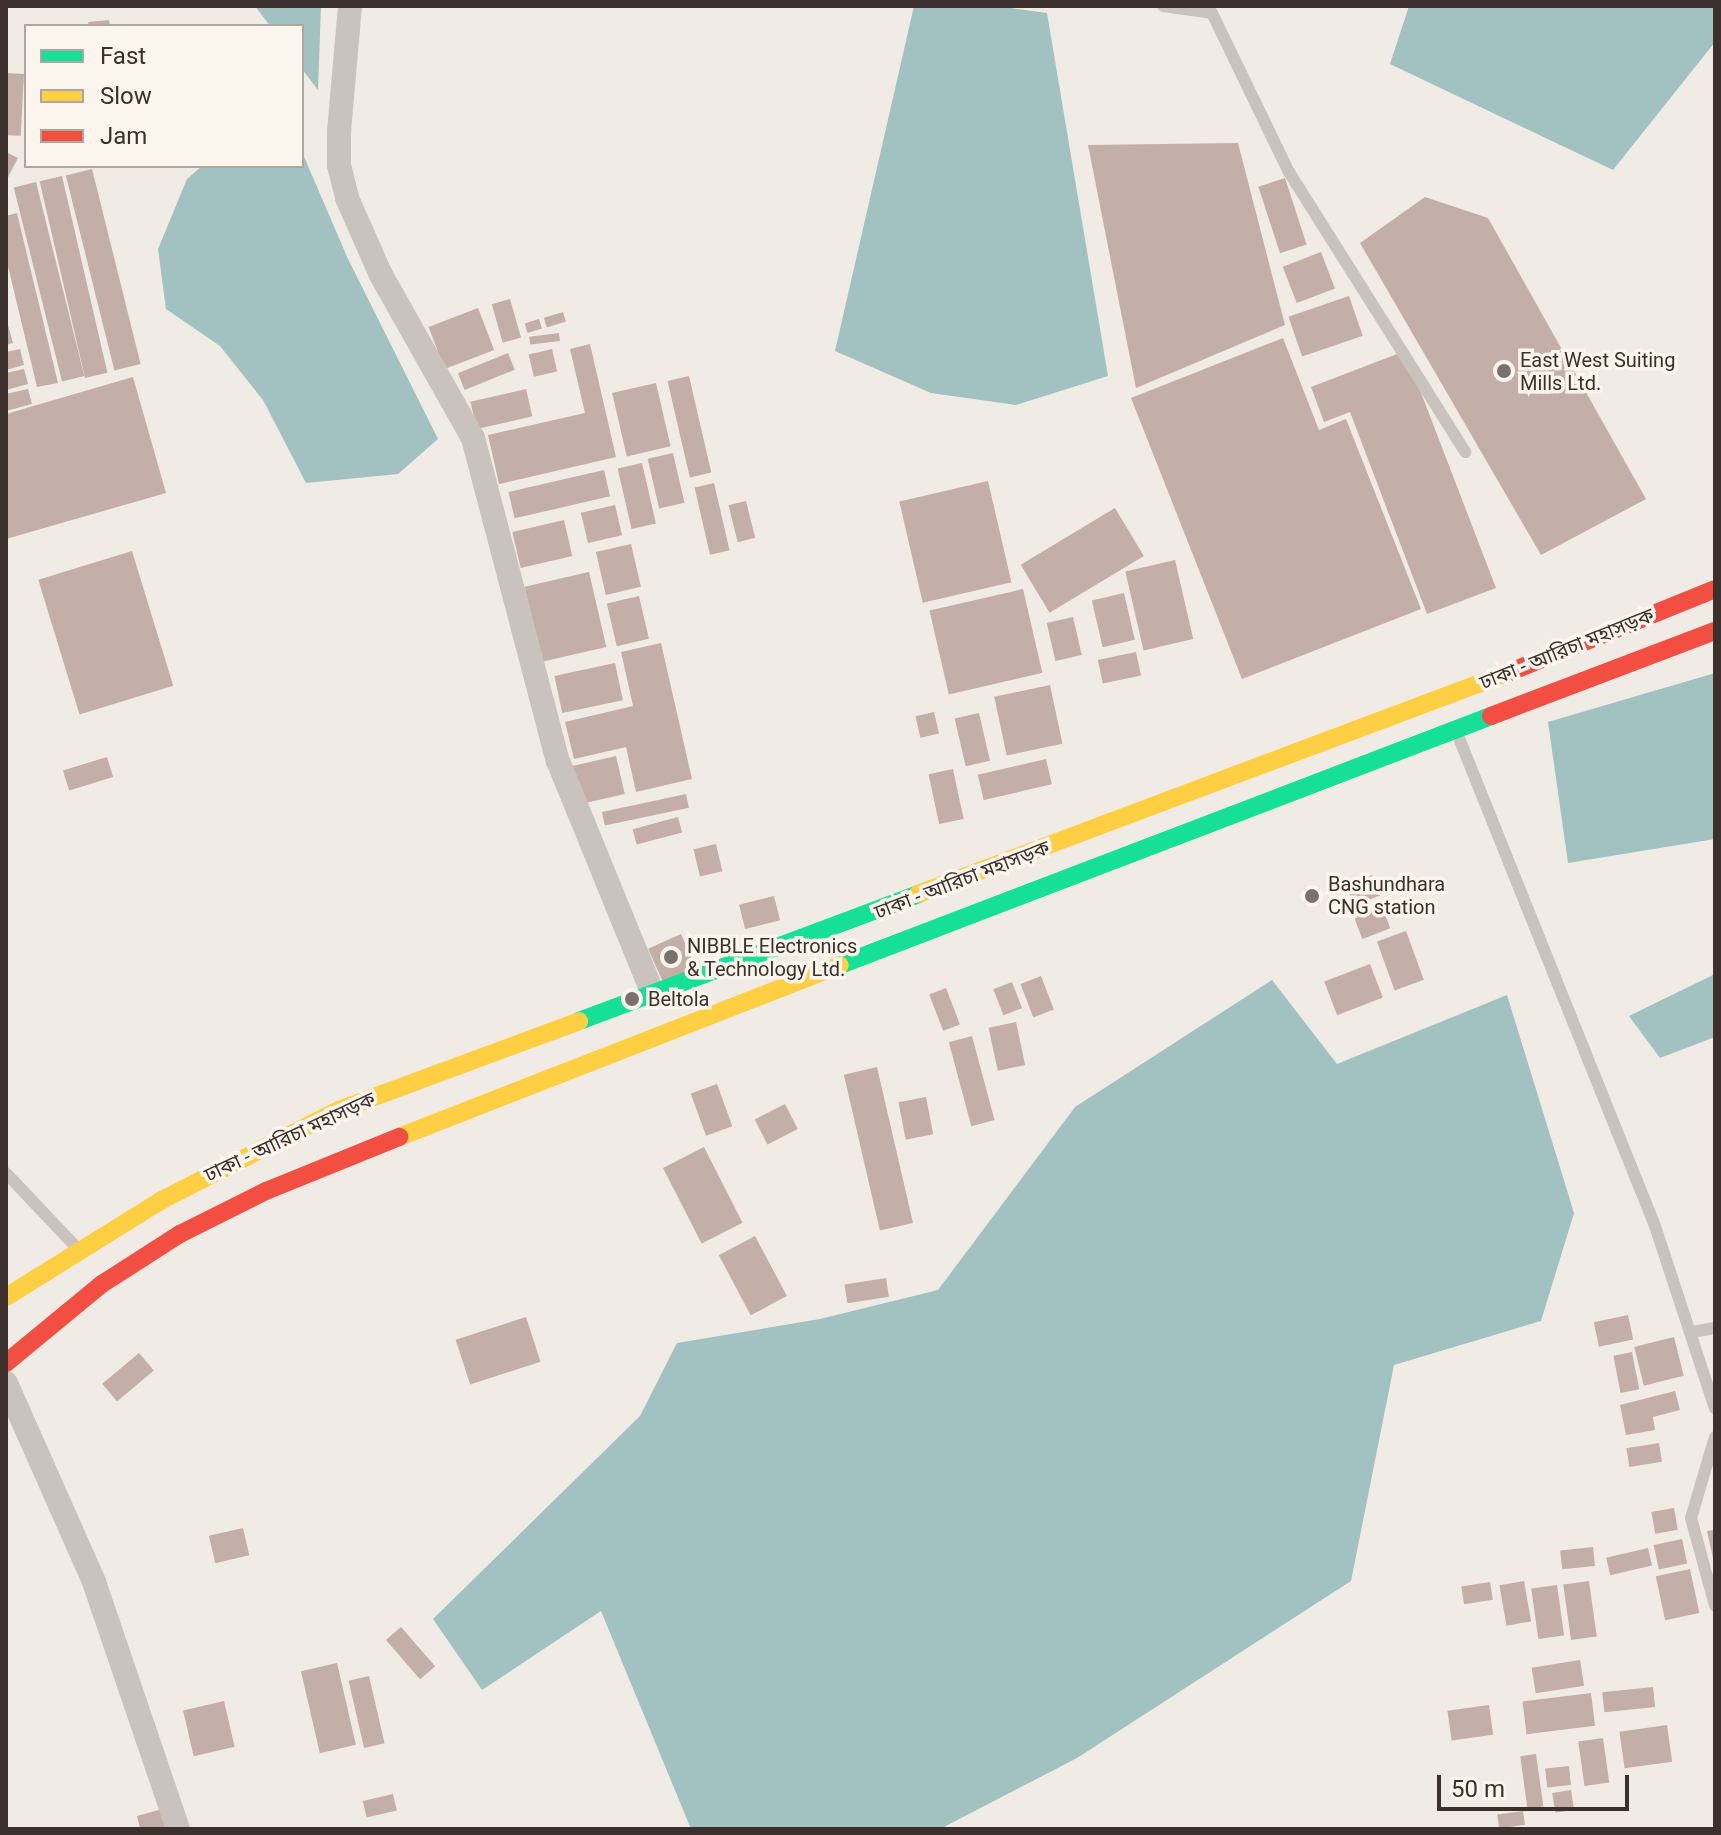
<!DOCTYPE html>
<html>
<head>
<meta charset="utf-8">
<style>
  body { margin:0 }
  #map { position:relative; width:1721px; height:1835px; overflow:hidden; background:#f0ebe5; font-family:Roboto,"Noto Sans Bengali",sans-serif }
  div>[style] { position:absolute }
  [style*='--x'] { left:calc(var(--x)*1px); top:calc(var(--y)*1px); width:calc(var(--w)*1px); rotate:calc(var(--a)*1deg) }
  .water>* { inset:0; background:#a1c2c1 }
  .building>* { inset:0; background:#c3afa7; transform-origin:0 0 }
  .lane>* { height:12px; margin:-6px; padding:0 6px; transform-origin:6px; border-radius:6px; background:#c9c3be }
  .street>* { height:24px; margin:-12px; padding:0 12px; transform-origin:12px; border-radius:12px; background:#c9c3be }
  .fast>* { height:18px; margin:-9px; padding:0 9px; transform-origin:9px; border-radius:9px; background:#16e098 }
  .slow>* { height:18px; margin:-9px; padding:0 9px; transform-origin:9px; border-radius:9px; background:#ffcf43 }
  .jam>* { height:18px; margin:-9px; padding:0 9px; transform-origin:9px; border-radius:9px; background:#f24e42 }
  .dots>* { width:22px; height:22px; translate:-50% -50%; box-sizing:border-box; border:4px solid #fbf5ee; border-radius:50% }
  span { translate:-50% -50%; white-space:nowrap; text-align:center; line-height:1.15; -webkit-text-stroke:7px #fbf5ee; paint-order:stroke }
  .poi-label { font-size:20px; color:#3b302b }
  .left { translate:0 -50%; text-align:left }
  .street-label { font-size:20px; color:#3b302b }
  .frame { position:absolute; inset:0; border:8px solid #3b302b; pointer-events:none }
  .legend { position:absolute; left:24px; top:24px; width:280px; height:144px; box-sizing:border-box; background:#fbf5ee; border:2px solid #aea6a0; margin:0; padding:10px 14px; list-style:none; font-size:24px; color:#3b302b }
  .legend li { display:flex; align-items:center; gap:16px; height:40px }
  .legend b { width:40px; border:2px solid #aea6a0 }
  .scale { position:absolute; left:1437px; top:1775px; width:192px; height:36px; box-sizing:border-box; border:4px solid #3b302b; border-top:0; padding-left:10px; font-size:24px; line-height:28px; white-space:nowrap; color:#3b302b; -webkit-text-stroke:6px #fbf5ee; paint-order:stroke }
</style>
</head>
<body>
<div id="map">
  <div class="water">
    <div style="clip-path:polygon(255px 6px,321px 6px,318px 90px,302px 69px,302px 26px,270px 26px)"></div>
    <div style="clip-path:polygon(914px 6px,996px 6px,1047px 13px,1108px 376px,1016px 405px,931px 393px,835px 351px)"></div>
    <div style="clip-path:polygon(1409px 6px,1714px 6px,1715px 42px,1613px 170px,1390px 64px)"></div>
    <div style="clip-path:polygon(302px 152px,348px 259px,438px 439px,398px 474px,306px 483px,263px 400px,220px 346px,166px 309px,158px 249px,187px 179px,202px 166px,302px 166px)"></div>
    <div style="clip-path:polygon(1715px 673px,1715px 839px,1568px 863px,1548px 722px)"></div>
    <div style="clip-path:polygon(1715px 974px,1715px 1037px,1660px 1058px,1629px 1016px)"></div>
    <div style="clip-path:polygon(1272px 980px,1337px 1064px,1507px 995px,1574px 1213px,1541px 1321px,1394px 1365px,1351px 1581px,1077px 1758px,940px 1829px,691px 1829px,601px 1611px,482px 1690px,433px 1619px,640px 1416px,677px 1343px,820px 1319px,938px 1290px,1075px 1107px)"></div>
  </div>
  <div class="building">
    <div style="clip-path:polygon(109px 20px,110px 26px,89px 26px,88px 22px)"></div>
    <div style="left:6px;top:73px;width:18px;height:62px;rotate:3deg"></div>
    <div style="clip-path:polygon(1238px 143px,1285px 325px,1136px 388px,1088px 145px)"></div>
    <div style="clip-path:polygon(6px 152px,18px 158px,6px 181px)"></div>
    <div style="left:92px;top:169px;width:201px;height:27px;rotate:76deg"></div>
    <div style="left:62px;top:176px;width:202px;height:23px;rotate:77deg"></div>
    <div style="left:1285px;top:178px;width:70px;height:28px;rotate:72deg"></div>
    <div style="left:36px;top:182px;width:200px;height:23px;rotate:76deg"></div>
    <div style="clip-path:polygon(1425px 197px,1488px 218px,1646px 499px,1541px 555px,1360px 243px)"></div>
    <div style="clip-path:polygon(17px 213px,58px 383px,37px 387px,6px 258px,6px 216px)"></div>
    <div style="left:1321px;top:252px;width:39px;height:41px;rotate:69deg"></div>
    <div style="left:1349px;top:296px;width:42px;height:64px;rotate:71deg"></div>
    <div style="left:510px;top:299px;width:40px;height:19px;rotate:74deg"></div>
    <div style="left:478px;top:308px;width:45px;height:53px;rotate:69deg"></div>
    <div style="left:563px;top:312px;width:10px;height:20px;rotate:73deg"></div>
    <div style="clip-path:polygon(6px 318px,13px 343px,6px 345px)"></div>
    <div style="left:539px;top:319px;width:10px;height:15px;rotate:73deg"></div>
    <div style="left:559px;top:333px;width:8px;height:30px;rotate:83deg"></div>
    <div style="clip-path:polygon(1283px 338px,1319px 430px,1346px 419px,1421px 609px,1242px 679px,1131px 398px)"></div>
    <div style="clip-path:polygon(590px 344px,616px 457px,499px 484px,488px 435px,585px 413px,570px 349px)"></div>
    <div style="clip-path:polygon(20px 349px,24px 365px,6px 370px,6px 352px)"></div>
    <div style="left:552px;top:349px;width:23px;height:24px;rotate:77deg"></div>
    <div style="clip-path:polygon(1405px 351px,1496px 588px,1427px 614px,1350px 412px,1324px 422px,1311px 387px)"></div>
    <div style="left:508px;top:353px;width:18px;height:54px;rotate:68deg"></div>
    <div style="clip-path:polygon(24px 369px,28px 384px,6px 390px,6px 373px)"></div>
    <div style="left:689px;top:376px;width:99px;height:22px;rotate:77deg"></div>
    <div style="clip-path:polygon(133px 377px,166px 493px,6px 539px,6px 414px)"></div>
    <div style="left:656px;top:383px;width:65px;height:45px;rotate:77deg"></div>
    <div style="clip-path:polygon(28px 389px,32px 404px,6px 411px,6px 394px)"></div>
    <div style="left:526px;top:389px;width:28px;height:57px;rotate:77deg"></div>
    <div style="left:673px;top:453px;width:51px;height:26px;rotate:77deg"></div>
    <div style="left:642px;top:463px;width:62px;height:25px;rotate:77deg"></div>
    <div style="left:604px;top:470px;width:27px;height:98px;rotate:77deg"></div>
    <div style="left:988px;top:481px;width:104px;height:91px;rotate:77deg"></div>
    <div style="left:714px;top:483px;width:69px;height:20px;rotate:77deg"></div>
    <div style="left:746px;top:501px;width:38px;height:18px;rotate:76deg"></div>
    <div style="left:615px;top:505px;width:31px;height:35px;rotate:77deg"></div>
    <div style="left:1115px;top:508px;width:56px;height:110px;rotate:59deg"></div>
    <div style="left:564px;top:520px;width:37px;height:53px;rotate:77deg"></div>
    <div style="left:631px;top:544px;width:44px;height:36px;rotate:77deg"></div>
    <div style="left:132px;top:551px;width:141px;height:98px;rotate:73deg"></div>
    <div style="left:1175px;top:560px;width:81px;height:51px;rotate:77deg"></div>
    <div style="left:589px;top:572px;width:77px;height:66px;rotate:77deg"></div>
    <div style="left:1023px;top:589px;width:86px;height:96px;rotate:77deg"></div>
    <div style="left:1124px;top:593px;width:48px;height:33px;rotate:77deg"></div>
    <div style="left:639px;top:596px;width:44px;height:33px;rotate:77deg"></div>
    <div style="left:1073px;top:617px;width:39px;height:27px;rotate:77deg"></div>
    <div style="clip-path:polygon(661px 643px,692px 779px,636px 792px,626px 747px,574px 759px,565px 722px,633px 706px,621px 652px)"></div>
    <div style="left:1136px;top:652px;width:24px;height:39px;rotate:78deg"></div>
    <div style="left:615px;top:663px;width:38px;height:62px;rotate:78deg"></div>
    <div style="left:1050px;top:685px;width:60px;height:57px;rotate:78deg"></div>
    <div style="left:934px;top:712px;width:22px;height:19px;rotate:77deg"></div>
    <div style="left:979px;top:713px;width:49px;height:25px;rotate:77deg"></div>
    <div style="left:616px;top:756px;width:39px;height:45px;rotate:77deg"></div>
    <div style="left:107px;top:757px;width:21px;height:46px;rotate:73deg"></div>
    <div style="left:1046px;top:759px;width:26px;height:70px;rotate:77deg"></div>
    <div style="left:953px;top:769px;width:51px;height:25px;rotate:78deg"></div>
    <div style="left:686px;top:794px;width:14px;height:86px;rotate:78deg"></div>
    <div style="left:678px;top:817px;width:16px;height:47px;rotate:75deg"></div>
    <div style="left:716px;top:844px;width:28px;height:23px;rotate:77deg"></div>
    <div style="left:1372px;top:875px;width:22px;height:28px;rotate:69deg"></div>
    <div style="left:774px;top:896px;width:25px;height:36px;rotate:76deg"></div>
    <div style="left:1381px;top:904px;width:26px;height:30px;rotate:69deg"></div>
    <div style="left:1406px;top:931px;width:52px;height:31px;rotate:70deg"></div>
    <div style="left:681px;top:934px;width:37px;height:36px;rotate:66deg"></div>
    <div style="left:1370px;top:964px;width:36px;height:49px;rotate:69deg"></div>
    <div style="left:1041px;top:976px;width:36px;height:22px;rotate:69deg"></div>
    <div style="left:1012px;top:982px;width:28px;height:20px;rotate:69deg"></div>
    <div style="left:946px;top:988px;width:39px;height:18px;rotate:69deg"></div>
    <div style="left:1016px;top:1022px;width:44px;height:28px;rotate:78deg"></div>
    <div style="left:972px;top:1036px;width:87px;height:24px;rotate:75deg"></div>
    <div style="left:877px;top:1067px;width:160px;height:34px;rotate:77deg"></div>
    <div style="left:717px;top:1084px;width:45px;height:28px;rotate:70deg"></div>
    <div style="left:926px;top:1097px;width:38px;height:28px;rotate:79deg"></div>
    <div style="left:785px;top:1104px;width:28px;height:34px;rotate:63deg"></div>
    <div style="left:704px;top:1147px;width:85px;height:46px;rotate:63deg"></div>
    <div style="left:755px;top:1236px;width:68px;height:41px;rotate:62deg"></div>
    <div style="left:886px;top:1278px;width:19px;height:42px;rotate:81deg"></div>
    <div style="left:1628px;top:1315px;width:25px;height:35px;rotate:78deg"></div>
    <div style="left:526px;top:1317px;width:47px;height:74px;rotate:72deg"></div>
    <div style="left:1674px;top:1337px;width:40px;height:41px;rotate:76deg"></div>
    <div style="left:1632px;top:1352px;width:38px;height:19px;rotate:79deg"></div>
    <div style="left:139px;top:1353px;width:23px;height:48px;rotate:50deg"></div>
    <div style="clip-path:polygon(1675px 1391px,1680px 1410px,1653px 1417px,1655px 1430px,1626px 1435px,1620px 1405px)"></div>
    <div style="left:1659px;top:1443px;width:19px;height:33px;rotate:81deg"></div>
    <div style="left:1674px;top:1508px;width:22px;height:23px;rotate:80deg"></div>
    <div style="left:243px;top:1528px;width:28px;height:35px;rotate:77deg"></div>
    <div style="clip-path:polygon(1715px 1530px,1715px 1562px,1714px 1563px,1707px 1531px)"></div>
    <div style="left:1682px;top:1539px;width:25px;height:29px;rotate:78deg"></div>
    <div style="left:1593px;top:1547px;width:19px;height:33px;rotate:84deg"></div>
    <div style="left:1648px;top:1548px;width:18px;height:43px;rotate:77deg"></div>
    <div style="left:1690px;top:1569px;width:45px;height:35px;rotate:78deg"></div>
    <div style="left:1524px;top:1581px;width:41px;height:25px;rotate:80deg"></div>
    <div style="left:1589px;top:1581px;width:56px;height:26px;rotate:82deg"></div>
    <div style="left:1490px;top:1582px;width:18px;height:29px;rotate:81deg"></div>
    <div style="left:1557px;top:1585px;width:51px;height:26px;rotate:82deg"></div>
    <div style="left:401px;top:1627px;width:52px;height:20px;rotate:49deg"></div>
    <div style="left:1580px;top:1660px;width:26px;height:49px;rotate:81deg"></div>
    <div style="left:337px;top:1663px;width:84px;height:37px;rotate:77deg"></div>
    <div style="left:369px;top:1676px;width:69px;height:21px;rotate:77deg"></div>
    <div style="left:1653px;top:1687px;width:20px;height:51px;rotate:84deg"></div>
    <div style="left:1591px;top:1693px;width:33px;height:69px;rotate:83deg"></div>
    <div style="left:224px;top:1701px;width:47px;height:42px;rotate:77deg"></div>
    <div style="left:1489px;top:1705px;width:30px;height:42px;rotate:82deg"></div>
    <div style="left:1667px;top:1725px;width:37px;height:48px;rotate:82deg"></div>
    <div style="left:1603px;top:1738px;width:45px;height:25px;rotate:82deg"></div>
    <div style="left:1536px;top:1754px;width:53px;height:16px;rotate:82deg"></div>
    <div style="left:1569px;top:1766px;width:19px;height:24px;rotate:84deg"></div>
    <div style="left:1571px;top:1790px;width:20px;height:19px;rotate:81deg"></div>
    <div style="left:393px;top:1794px;width:17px;height:31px;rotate:77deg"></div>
    <div style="clip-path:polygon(170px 1807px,175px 1829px,140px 1829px,137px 1816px)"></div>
    <div style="left:1523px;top:1811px;width:14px;height:26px;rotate:82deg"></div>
  </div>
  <div class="lane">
    <div style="--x:1163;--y:6;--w:49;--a:8.1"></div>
    <div style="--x:1212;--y:13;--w:177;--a:64.2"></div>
    <div style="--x:1289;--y:172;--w:331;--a:57.8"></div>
    <div style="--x:1459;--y:738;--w:526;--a:68.12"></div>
    <div style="--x:1655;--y:1226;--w:192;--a:71.8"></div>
    <div style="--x:6;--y:1173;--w:100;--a:46.6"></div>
    <div style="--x:1692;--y:1332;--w:23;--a:-10"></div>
    <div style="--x:1715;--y:1437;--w:84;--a:106.5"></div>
    <div style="--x:1691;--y:1518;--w:91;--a:74.7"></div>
  </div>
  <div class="street">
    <div style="--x:350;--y:6;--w:127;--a:95"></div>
    <div style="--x:339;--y:133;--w:32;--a:90"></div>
    <div style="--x:339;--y:165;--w:34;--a:76"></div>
    <div style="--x:347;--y:198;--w:84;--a:66.2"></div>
    <div style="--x:381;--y:275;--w:187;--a:60.6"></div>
    <div style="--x:473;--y:438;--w:334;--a:75.3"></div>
    <div style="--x:558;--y:761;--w:254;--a:67.8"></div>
    <div style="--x:6;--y:1383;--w:218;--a:66.1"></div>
    <div style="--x:94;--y:1582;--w:261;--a:71.2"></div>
  </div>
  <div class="fast">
    <div style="--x:840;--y:965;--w:697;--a:-20.93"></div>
    <div style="--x:579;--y:1021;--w:362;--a:-20.5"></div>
  </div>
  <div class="slow">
    <div style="--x:918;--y:894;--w:632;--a:-20.56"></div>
    <div style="--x:399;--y:1137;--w:473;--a:-21.3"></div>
    <div style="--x:6;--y:1297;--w:184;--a:-31.9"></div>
    <div style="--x:162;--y:1200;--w:199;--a:-27"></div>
    <div style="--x:339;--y:1110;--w:256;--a:-20.3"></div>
  </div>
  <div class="jam">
    <div style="--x:1510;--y:672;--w:221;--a:-22"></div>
    <div style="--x:1491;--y:716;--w:240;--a:-20.8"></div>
    <div style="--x:6;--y:1363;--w:124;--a:-39.5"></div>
    <div style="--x:102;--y:1284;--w:93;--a:-32.7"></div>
    <div style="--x:180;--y:1234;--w:96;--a:-26.6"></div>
    <div style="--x:266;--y:1191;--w:144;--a:-22.1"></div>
  </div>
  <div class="dots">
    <div style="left:1504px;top:371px;background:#7a716c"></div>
    <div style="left:1312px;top:896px;background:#7a716c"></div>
    <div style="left:671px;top:957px;background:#7a716c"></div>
    <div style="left:632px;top:999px;background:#7a716c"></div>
  </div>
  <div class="poi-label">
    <span class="left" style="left:1520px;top:372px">East West Suiting<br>Mills Ltd.</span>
    <span class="left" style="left:1328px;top:896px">Bashundhara<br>CNG station</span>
    <span class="left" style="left:687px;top:958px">NIBBLE Electronics<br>&amp; Technology Ltd.</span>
    <span class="left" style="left:648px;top:999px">Beltola</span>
  </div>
  <div class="street-label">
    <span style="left:1567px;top:649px;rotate:-22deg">ঢাকা - আরিচা মহাসড়ক</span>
    <span style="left:962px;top:880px;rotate:-21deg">ঢাকা - আরিচা মহাসড়ক</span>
    <span style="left:290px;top:1137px;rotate:-25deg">ঢাকা - আরিচা মহাসড়ক</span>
  </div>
  <div class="frame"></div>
  <ul class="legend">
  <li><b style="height:10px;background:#16e098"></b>Fast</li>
  <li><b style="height:10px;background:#ffcf43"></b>Slow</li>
  <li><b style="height:10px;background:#f24e42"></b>Jam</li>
  </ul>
  <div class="scale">50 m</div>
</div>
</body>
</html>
